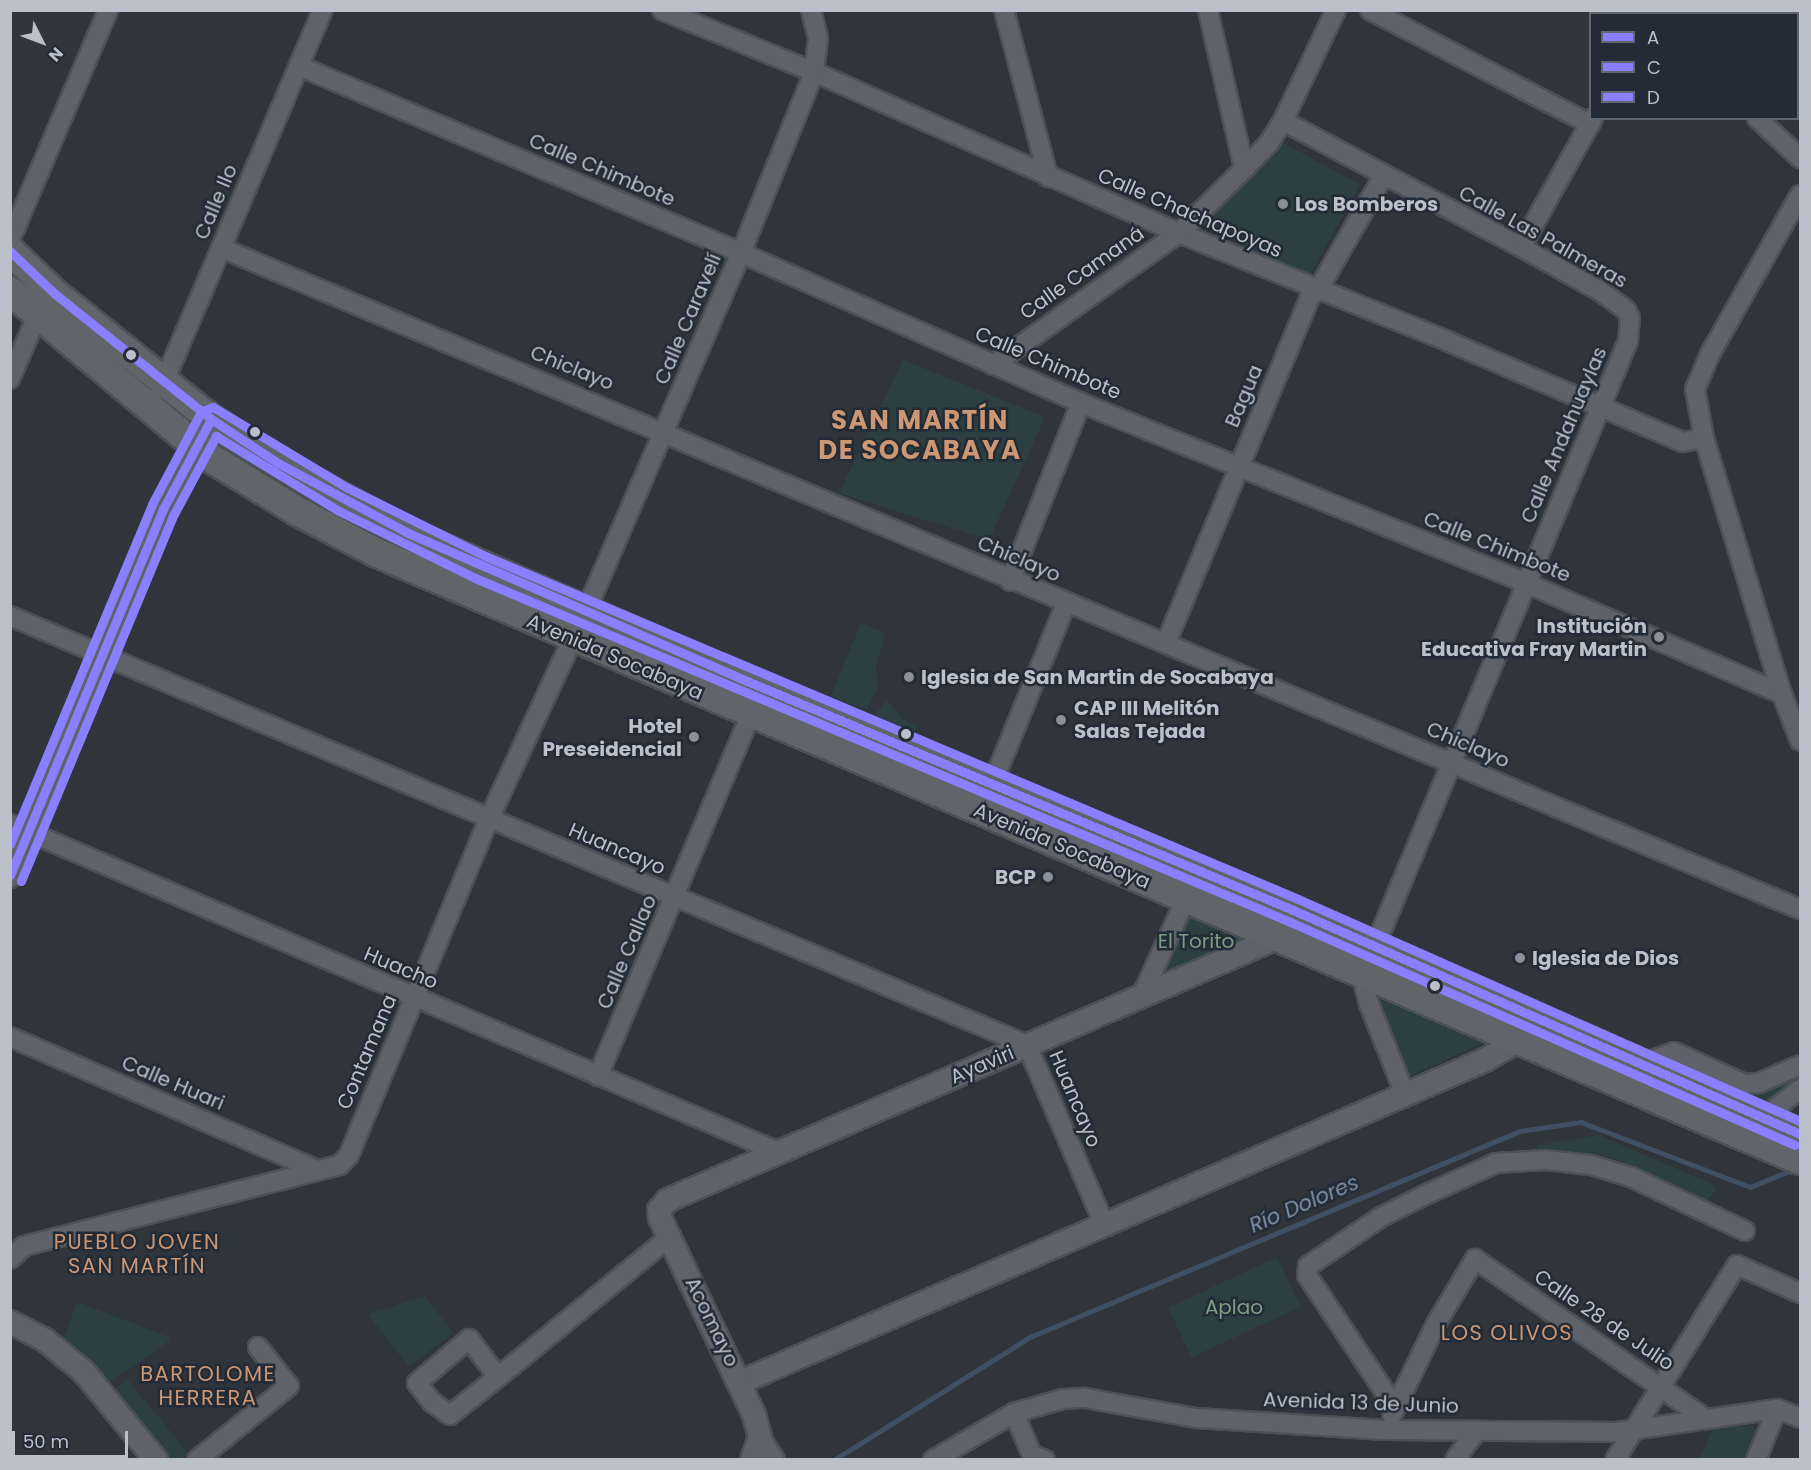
<!DOCTYPE html>
<html>
<head>
<meta charset="utf-8">
<style>
  body { margin:0 }
  #map { position:relative; width:1811px; height:1470px; overflow:hidden; background:#2f353b; font-family:Poppins,sans-serif }
  div>[style] { position:absolute }
  [style*='--x'] { left:calc(var(--x)*1px); top:calc(var(--y)*1px); width:calc(var(--w)*1px); rotate:calc(var(--a)*1deg) }
  .green>* { inset:0; background:#2c4042; transform-origin:0 0 }
  .stream>* { height:4.5px; margin:-2.25px; padding:0 2.25px; transform-origin:2.25px; border-radius:2.25px; background:#3f5064 }
  .roads { filter:drop-shadow(2px 0 #4c5156) drop-shadow(-2px 0 #4c5156) drop-shadow(0 2px #4c5156) drop-shadow(0 -2px #4c5156) }
  .minor>* { height:18px; margin:-9px; padding:0 9px; transform-origin:9px; border-radius:9px; background:#5f6369 }
  .tertiary>* { height:22px; margin:-11px; padding:0 11px; transform-origin:11px; border-radius:11px; background:#5f6369 }
  .primary>* { height:28px; margin:-14px; padding:0 14px; transform-origin:14px; border-radius:14px; background:#60656a }
  .bus-1>* { height:9px; margin:-4.5px; padding:0 4.5px; transform-origin:4.5px; border-radius:4.5px; background:#8880ff }
  .bus-2>* { height:9px; margin:-4.5px; padding:0 4.5px; transform-origin:4.5px; border-radius:4.5px; background:#8880ff }
  .bus-3>* { height:9px; margin:-4.5px; padding:0 4.5px; transform-origin:4.5px; border-radius:4.5px; background:#8880ff }
  .dots>* { width:16px; height:16px; translate:-50% -50%; box-sizing:border-box; border:3px solid #222b36; border-radius:50% }
  span { translate:-50% -50%; white-space:nowrap; text-align:center; line-height:1.15; -webkit-text-stroke:5px #222b36; paint-order:stroke }
  .street-label { font-size:20px; color:#bac1cb }
  .poi-label { font-size:20px; color:#bac1cb; font-weight:700 }
  .left { translate:0 -50%; text-align:left }
  .right { translate:-100% -50%; text-align:right }
  .park-label { font-size:20px; color:#7b9e82 }
  .water-label { font-size:21px; color:#7e93aa; font-style:italic }
  .neighbourhood-label { font-size:21px; color:#cd9773; letter-spacing:1.5px }
  .district-label { font-size:26px; color:#cd9773; font-weight:700; letter-spacing:1.5px }
  .frame { position:absolute; inset:0; border:12px solid #bac1cb; pointer-events:none }
  .legend { position:absolute; left:1589px; top:12px; width:210px; height:108px; box-sizing:border-box; background:#222b36; border:2px solid #5f6772; margin:0; padding:8px 10px; list-style:none; font-size:18px; color:#bac1cb }
  .legend li { display:flex; align-items:center; gap:12px; height:30px }
  .legend b { width:30px; border:2px solid #5f6772 }
  .north { position:absolute; left:12px; top:12px; width:60px; height:60px; -webkit-text-stroke:4px #222b36; paint-order:stroke; rotate:132deg; font-size:16px; font-weight:700; line-height:24px; text-align:center; color:#bac1cb }
  .north::after { content:''; display:block; margin:auto; width:21px; height:27px; background:#bac1cb; clip-path:polygon(50% 0,100% 100%,50% 72%,0 100%) }
  .scale { position:absolute; left:12px; top:1431px; width:116px; height:27px; box-sizing:border-box; border:3px solid #bac1cb; border-top:0; padding-left:8px; font-size:18px; line-height:21px; white-space:nowrap; color:#bac1cb; -webkit-text-stroke:4px #222b36; paint-order:stroke }
</style>
</head>
<body>
<div id="map">
  <div class="green">
    <div style="clip-path:polygon(1280px 141px,1360px 185px,1309px 276px,1199px 223px)"></div>
    <div style="clip-path:polygon(903px 360px,1045px 417px,989px 540px,839px 493px)"></div>
    <div style="clip-path:polygon(227px 441px,558px 609px,552px 621px,452px 578px,219px 452px)"></div>
    <div style="clip-path:polygon(861px 623px,885px 633px,876px 667px,878px 687px,867px 710px,831px 696px)"></div>
    <div style="clip-path:polygon(886px 700px,904px 720px,917px 726px,915px 732px,875px 715px)"></div>
    <div style="clip-path:polygon(1184px 912px,1253px 941px,1150px 985px)"></div>
    <div style="clip-path:polygon(1373px 997px,1485px 1042px,1405px 1078px)"></div>
    <div style="clip-path:polygon(1676px 1060px,1737px 1089px,1800px 1072px,1800px 1077px,1760px 1107px,1671px 1068px)"></div>
    <div style="clip-path:polygon(1598px 1135px,1710px 1183px,1716px 1189px,1705px 1205px,1633px 1165px,1600px 1154px,1538px 1150px,1537px 1145px)"></div>
    <div style="left:1277px;top:1257px;width:55px;height:120px;rotate:65deg"></div>
    <div style="clip-path:polygon(425px 1296px,453px 1333px,409px 1367px,368px 1314px)"></div>
    <div style="clip-path:polygon(77px 1302px,169px 1337px,170px 1340px,106px 1385px,64px 1337px)"></div>
    <div style="clip-path:polygon(127px 1379px,189px 1454px,181px 1459px,171px 1459px,114px 1390px)"></div>
    <div style="clip-path:polygon(1753px 1426px,1758px 1433px,1747px 1459px,1699px 1460px,1714px 1427px)"></div>
  </div>
  <div class="stream">
    <div style="--x:834;--y:1460;--w:231;--a:-32.1"></div>
    <div style="--x:1030;--y:1337;--w:532;--a:-22.8"></div>
    <div style="--x:1520;--y:1131;--w:62;--a:-8.4"></div>
    <div style="--x:1581;--y:1122;--w:181;--a:21"></div>
    <div style="--x:1750;--y:1187;--w:40;--a:-22"></div>
    <div style="--x:1787;--y:1172;--w:8;--a:-60"></div>
  </div>
  <div class="roads">
    <div class="minor">
      <div style="--x:662;--y:10;--w:164;--a:22.2"></div>
      <div style="--x:814;--y:72;--w:399;--a:23.8"></div>
      <div style="--x:1179;--y:233;--w:289;--a:21.9"></div>
      <div style="--x:1447;--y:341;--w:257;--a:23.2"></div>
      <div style="--x:1683;--y:442;--w:21;--a:-11"></div>
      <div style="--x:1004;--y:10;--w:173;--a:75.2"></div>
      <div style="--x:1208;--y:10;--w:163;--a:77.2"></div>
      <div style="--x:1370;--y:10;--w:248;--a:27.4"></div>
      <div style="--x:1622;--y:10;--w:6;--a:39"></div>
      <div style="--x:1658;--y:14;--w:4;--a:-63"></div>
      <div style="--x:299;--y:66;--w:480;--a:22.9"></div>
      <div style="--x:741;--y:253;--w:372;--a:23.8"></div>
      <div style="--x:1081;--y:403;--w:480;--a:22"></div>
      <div style="--x:1526;--y:583;--w:279;--a:23.4"></div>
      <div style="--x:1757;--y:118;--w:59;--a:42.9"></div>
      <div style="--x:1283;--y:121;--w:269;--a:27.9"></div>
      <div style="--x:1521;--y:247;--w:90;--a:29.1"></div>
      <div style="--x:1600;--y:291;--w:32;--a:36"></div>
      <div style="--x:1626;--y:310;--w:9;--a:63"></div>
      <div style="--x:1630;--y:318;--w:23;--a:95"></div>
      <div style="--x:1628;--y:341;--w:656;--a:112.69"></div>
      <div style="--x:1800;--y:195;--w:180;--a:119.5"></div>
      <div style="--x:1711;--y:352;--w:40;--a:113.4"></div>
      <div style="--x:1695;--y:389;--w:50;--a:79.6"></div>
      <div style="--x:1704;--y:438;--w:268;--a:73.1"></div>
      <div style="--x:1782;--y:694;--w:50;--a:69"></div>
      <div style="--x:10;--y:240;--w:250;--a:-66.9"></div>
      <div style="--x:1521;--y:247;--w:148;--a:-60.8"></div>
      <div style="--x:221;--y:248;--w:1712;--a:22.72"></div>
      <div style="--x:993;--y:365;--w:228;--a:-35.4"></div>
      <div style="--x:1179;--y:233;--w:91;--a:-44.6"></div>
      <div style="--x:1244;--y:169;--w:36;--a:-46"></div>
      <div style="--x:1269;--y:143;--w:26;--a:-58"></div>
      <div style="--x:1283;--y:121;--w:123;--a:-64.5"></div>
      <div style="--x:10;--y:379;--w:69;--a:-66.8"></div>
      <div style="--x:161;--y:389;--w:412;--a:-66.9"></div>
      <div style="--x:1010;--y:581;--w:192;--a:-68.3"></div>
      <div style="--x:10;--y:616;--w:1104;--a:22.87"></div>
      <div style="--x:1027;--y:1045;--w:195;--a:66.7"></div>
      <div style="--x:1166;--y:643;--w:375;--a:-67.4"></div>
      <div style="--x:1310;--y:297;--w:11;--a:-41"></div>
      <div style="--x:1318;--y:290;--w:130;--a:-60.1"></div>
      <div style="--x:988;--y:794;--w:205;--a:-67.7"></div>
      <div style="--x:10;--y:824;--w:833;--a:23.12"></div>
      <div style="--x:1367;--y:974;--w:10;--a:107"></div>
      <div style="--x:1364;--y:984;--w:21;--a:76"></div>
      <div style="--x:1369;--y:1004;--w:97;--a:68.2"></div>
      <div style="--x:1142;--y:995;--w:106;--a:-65.4"></div>
      <div style="--x:10;--y:1037;--w:335;--a:23.4"></div>
      <div style="--x:1640;--y:1065;--w:36;--a:-21"></div>
      <div style="--x:1674;--y:1052;--w:78;--a:24.3"></div>
      <div style="--x:1745;--y:1084;--w:14;--a:-4"></div>
      <div style="--x:1759;--y:1083;--w:45;--a:-23.7"></div>
      <div style="--x:598;--y:1076;--w:393;--a:-67.1"></div>
      <div style="--x:1763;--y:1118;--w:47;--a:-38.1"></div>
      <div style="--x:10;--y:1259;--w:19;--a:-43"></div>
      <div style="--x:24;--y:1246;--w:326;--a:-14.4"></div>
      <div style="--x:340;--y:1165;--w:13;--a:-48"></div>
      <div style="--x:349;--y:1155;--w:364;--a:-67.4"></div>
      <div style="--x:489;--y:819;--w:245;--a:-65.1"></div>
      <div style="--x:592;--y:597;--w:375;--a:-66.6"></div>
      <div style="--x:741;--y:253;--w:195;--a:-68"></div>
      <div style="--x:814;--y:72;--w:34;--a:-83"></div>
      <div style="--x:818;--y:38;--w:29;--a:-104"></div>
      <div style="--x:498;--y:1377;--w:48;--a:-127.3"></div>
      <div style="--x:469;--y:1339;--w:68;--a:139.8"></div>
      <div style="--x:417;--y:1383;--w:24;--a:52"></div>
      <div style="--x:432;--y:1402;--w:22;--a:36"></div>
      <div style="--x:450;--y:1415;--w:61;--a:-38.4"></div>
      <div style="--x:498;--y:1377;--w:223;--a:-39.2"></div>
      <div style="--x:1395;--y:1407;--w:159;--a:-123.7"></div>
      <div style="--x:1307;--y:1275;--w:9;--a:-84"></div>
      <div style="--x:1308;--y:1266;--w:88;--a:-33.9"></div>
      <div style="--x:1381;--y:1217;--w:54;--a:-26.6"></div>
      <div style="--x:1429;--y:1193;--w:73;--a:-24.1"></div>
      <div style="--x:1496;--y:1163;--w:49;--a:-3.5"></div>
      <div style="--x:1545;--y:1160;--w:46;--a:6.2"></div>
      <div style="--x:1591;--y:1165;--w:42;--a:16.7"></div>
      <div style="--x:1631;--y:1177;--w:126;--a:25.3"></div>
      <div style="--x:1014;--y:1413;--w:46;--a:66.8"></div>
      <div style="--x:1032;--y:1455;--w:14;--a:21"></div>
      <div style="--x:1392;--y:1415;--w:101;--a:-64.2"></div>
      <div style="--x:1436;--y:1324;--w:76;--a:-59"></div>
      <div style="--x:1475;--y:1259;--w:281;--a:34.7"></div>
      <div style="--x:760;--y:1437;--w:27;--a:57"></div>
      <div style="--x:197;--y:1460;--w:118;--a:-38.8"></div>
      <div style="--x:289;--y:1386;--w:50;--a:-128.5"></div>
      <div style="--x:933;--y:1460;--w:94;--a:-30.1"></div>
      <div style="--x:1014;--y:1413;--w:51;--a:-15.9"></div>
      <div style="--x:1063;--y:1399;--w:22;--a:-3"></div>
      <div style="--x:1085;--y:1398;--w:113;--a:10.2"></div>
      <div style="--x:1196;--y:1418;--w:190;--a:3.6"></div>
      <div style="--x:1386;--y:1430;--w:231;--a:0.5"></div>
      <div style="--x:1617;--y:1432;--w:162;--a:-8.2"></div>
      <div style="--x:1777;--y:1409;--w:25;--a:21"></div>
      <div style="--x:1455;--y:1460;--w:36;--a:-54"></div>
      <div style="--x:1615;--y:1460;--w:230;--a:-58"></div>
      <div style="--x:1737;--y:1265;--w:69;--a:24"></div>
      <div style="--x:1756;--y:1460;--w:55;--a:-67.6"></div>
    </div>
    <div class="tertiary">
      <div style="--x:10;--y:876;--w:398;--a:-67.4"></div>
      <div style="--x:163;--y:509;--w:87;--a:-62.5"></div>
      <div style="--x:10;--y:1322;--w:39;--a:27"></div>
      <div style="--x:45;--y:1340;--w:50;--a:39.4"></div>
      <div style="--x:84;--y:1372;--w:114;--a:50.7"></div>
      <div style="--x:741;--y:1382;--w:811;--a:-23.4"></div>
      <div style="--x:1485;--y:1060;--w:52;--a:-30"></div>
      <div style="--x:752;--y:1460;--w:24;--a:-71"></div>
      <div style="--x:760;--y:1437;--w:23;--a:-105"></div>
      <div style="--x:754;--y:1415;--w:218;--a:-115.5"></div>
      <div style="--x:660;--y:1218;--w:8;--a:-97"></div>
      <div style="--x:659;--y:1210;--w:13;--a:-48"></div>
      <div style="--x:668;--y:1200;--w:665;--a:-23.29"></div>
      <div style="--x:1279;--y:937;--w:30;--a:-63"></div>
    </div>
    <div class="primary">
      <div style="--x:10;--y:251;--w:62;--a:43.7"></div>
      <div style="--x:55;--y:294;--w:200;--a:38.7"></div>
      <div style="--x:211;--y:419;--w:80;--a:33.3"></div>
      <div style="--x:278;--y:463;--w:148;--a:28.3"></div>
      <div style="--x:408;--y:533;--w:370;--a:23.6"></div>
      <div style="--x:747;--y:681;--w:592;--a:22.75"></div>
      <div style="--x:1293;--y:910;--w:554;--a:23.84"></div>
      <div style="--x:10;--y:291;--w:259;--a:39.8"></div>
      <div style="--x:209;--y:457;--w:103;--a:31.5"></div>
      <div style="--x:297;--y:511;--w:88;--a:27.7"></div>
      <div style="--x:375;--y:552;--w:1549;--a:23.11"></div>
    </div>
  </div>
  <div class="bus-1">
    <div style="--x:10;--y:251;--w:62;--a:43.7"></div>
    <div style="--x:55;--y:294;--w:200;--a:38.7"></div>
    <div style="--x:211;--y:419;--w:80;--a:33.3"></div>
    <div style="--x:278;--y:463;--w:148;--a:28.3"></div>
    <div style="--x:408;--y:533;--w:370;--a:23.6"></div>
    <div style="--x:747;--y:681;--w:592;--a:22.75"></div>
    <div style="--x:1293;--y:910;--w:554;--a:23.84"></div>
    <div style="--x:10;--y:875;--w:397;--a:-67.3"></div>
    <div style="--x:163;--y:509;--w:102;--a:-61.9"></div>
  </div>
  <div class="bus-2">
    <div style="--x:21;--y:881;--w:398;--a:-67.4"></div>
    <div style="--x:174;--y:514;--w:89;--a:-61.7"></div>
    <div style="--x:216;--y:436;--w:142;--a:31.4"></div>
    <div style="--x:337;--y:510;--w:154;--a:26.2"></div>
    <div style="--x:475;--y:578;--w:882;--a:22.87"></div>
    <div style="--x:1288;--y:921;--w:554;--a:23.84"></div>
  </div>
  <div class="bus-3">
    <div style="--x:10;--y:844;--w:368;--a:-67.3"></div>
    <div style="--x:152;--y:504;--w:104;--a:-62"></div>
    <div style="--x:201;--y:412;--w:13;--a:-23"></div>
    <div style="--x:213;--y:407;--w:157;--a:31"></div>
    <div style="--x:348;--y:488;--w:153;--a:26.4"></div>
    <div style="--x:485;--y:556;--w:882;--a:22.87"></div>
    <div style="--x:1298;--y:899;--w:549;--a:23.86"></div>
  </div>
  <div class="dots">
    <div style="left:1283px;top:204px;background:#899099"></div>
    <div style="left:131px;top:355px;background:#bac1cb"></div>
    <div style="left:255px;top:432px;background:#bac1cb"></div>
    <div style="left:1659px;top:637px;background:#899099"></div>
    <div style="left:909px;top:677px;background:#899099"></div>
    <div style="left:1061px;top:720px;background:#899099"></div>
    <div style="left:906px;top:734px;background:#bac1cb"></div>
    <div style="left:694px;top:737px;background:#899099"></div>
    <div style="left:1048px;top:877px;background:#899099"></div>
    <div style="left:1520px;top:958px;background:#899099"></div>
    <div style="left:1435px;top:986px;background:#bac1cb"></div>
  </div>
  <div class="street-label">
    <span style="left:602px;top:170px;rotate:23deg">Calle Chimbote</span>
    <span style="left:216px;top:202px;rotate:-67deg">Calle Ilo</span>
    <span style="left:1190px;top:213px;rotate:23deg">Calle Chachapoyas</span>
    <span style="left:1543px;top:237px;rotate:29deg">Calle Las Palmeras</span>
    <span style="left:1082px;top:273px;rotate:-35deg">Calle Camaná</span>
    <span style="left:688px;top:319px;rotate:-67deg">Calle Caravelí</span>
    <span style="left:1048px;top:363px;rotate:23deg">Calle Chimbote</span>
    <span style="left:572px;top:368px;rotate:22deg">Chiclayo</span>
    <span style="left:1244px;top:396px;rotate:-67deg">Bagua</span>
    <span style="left:1564px;top:435px;rotate:-67deg">Calle Andahuaylas</span>
    <span style="left:1497px;top:547px;rotate:22deg">Calle Chimbote</span>
    <span style="left:1019px;top:559px;rotate:23deg">Chiclayo</span>
    <span style="left:615px;top:657px;rotate:23deg">Avenida Socabaya</span>
    <span style="left:1468px;top:745px;rotate:23deg">Chiclayo</span>
    <span style="left:1062px;top:846px;rotate:23deg">Avenida Socabaya</span>
    <span style="left:617px;top:849px;rotate:23deg">Huancayo</span>
    <span style="left:627px;top:952px;rotate:-67deg">Calle Callao</span>
    <span style="left:401px;top:968px;rotate:23deg">Huacho</span>
    <span style="left:367px;top:1052px;rotate:-67deg">Contamana</span>
    <span style="left:982px;top:1065px;rotate:-23deg">Ayaviri</span>
    <span style="left:173px;top:1083px;rotate:23deg">Calle Huari</span>
    <span style="left:1075px;top:1099px;rotate:67deg">Huancayo</span>
    <span style="left:1604px;top:1320px;rotate:34deg">Calle 28 de Julio</span>
    <span style="left:712px;top:1322px;rotate:64deg">Acomayo</span>
    <span style="left:1361px;top:1403px;rotate:2deg">Avenida 13 de Junio</span>
  </div>
  <div class="poi-label">
    <span class="left" style="left:1295px;top:204px">Los Bomberos</span>
    <span class="right" style="left:1647px;top:638px">Institución<br>Educativa Fray Martin</span>
    <span class="left" style="left:921px;top:677px">Iglesia de San Martin de Socabaya</span>
    <span class="left" style="left:1074px;top:720px">CAP III Melitón<br>Salas Tejada</span>
    <span class="right" style="left:682px;top:738px">Hotel<br>Preseidencial</span>
    <span class="right" style="left:1036px;top:877px">BCP</span>
    <span class="left" style="left:1532px;top:958px">Iglesia de Dios</span>
  </div>
  <div class="park-label">
    <span style="left:1196px;top:941px">El Torito</span>
    <span style="left:1234px;top:1307px">Aplao</span>
  </div>
  <div class="water-label">
    <span style="left:1304px;top:1204px;rotate:-23deg">Río Dolores</span>
  </div>
  <div class="neighbourhood-label">
    <span style="left:137px;top:1254px">PUEBLO JOVEN<br>SAN MARTÍN</span>
    <span style="left:1507px;top:1333px">LOS OLIVOS</span>
    <span style="left:208px;top:1386px">BARTOLOME<br>HERRERA</span>
  </div>
  <div class="district-label">
    <span style="left:920px;top:436px">SAN MARTÍN<br>DE SOCABAYA</span>
  </div>
  <div class="frame"></div>
  <ul class="legend">
  <li><b style="height:8px;background:#8880ff"></b>A</li>
  <li><b style="height:8px;background:#8880ff"></b>C</li>
  <li><b style="height:8px;background:#8880ff"></b>D</li>
  </ul>
  <div class="north">N</div>
  <div class="scale">50 m</div>
</div>
</body>
</html>
